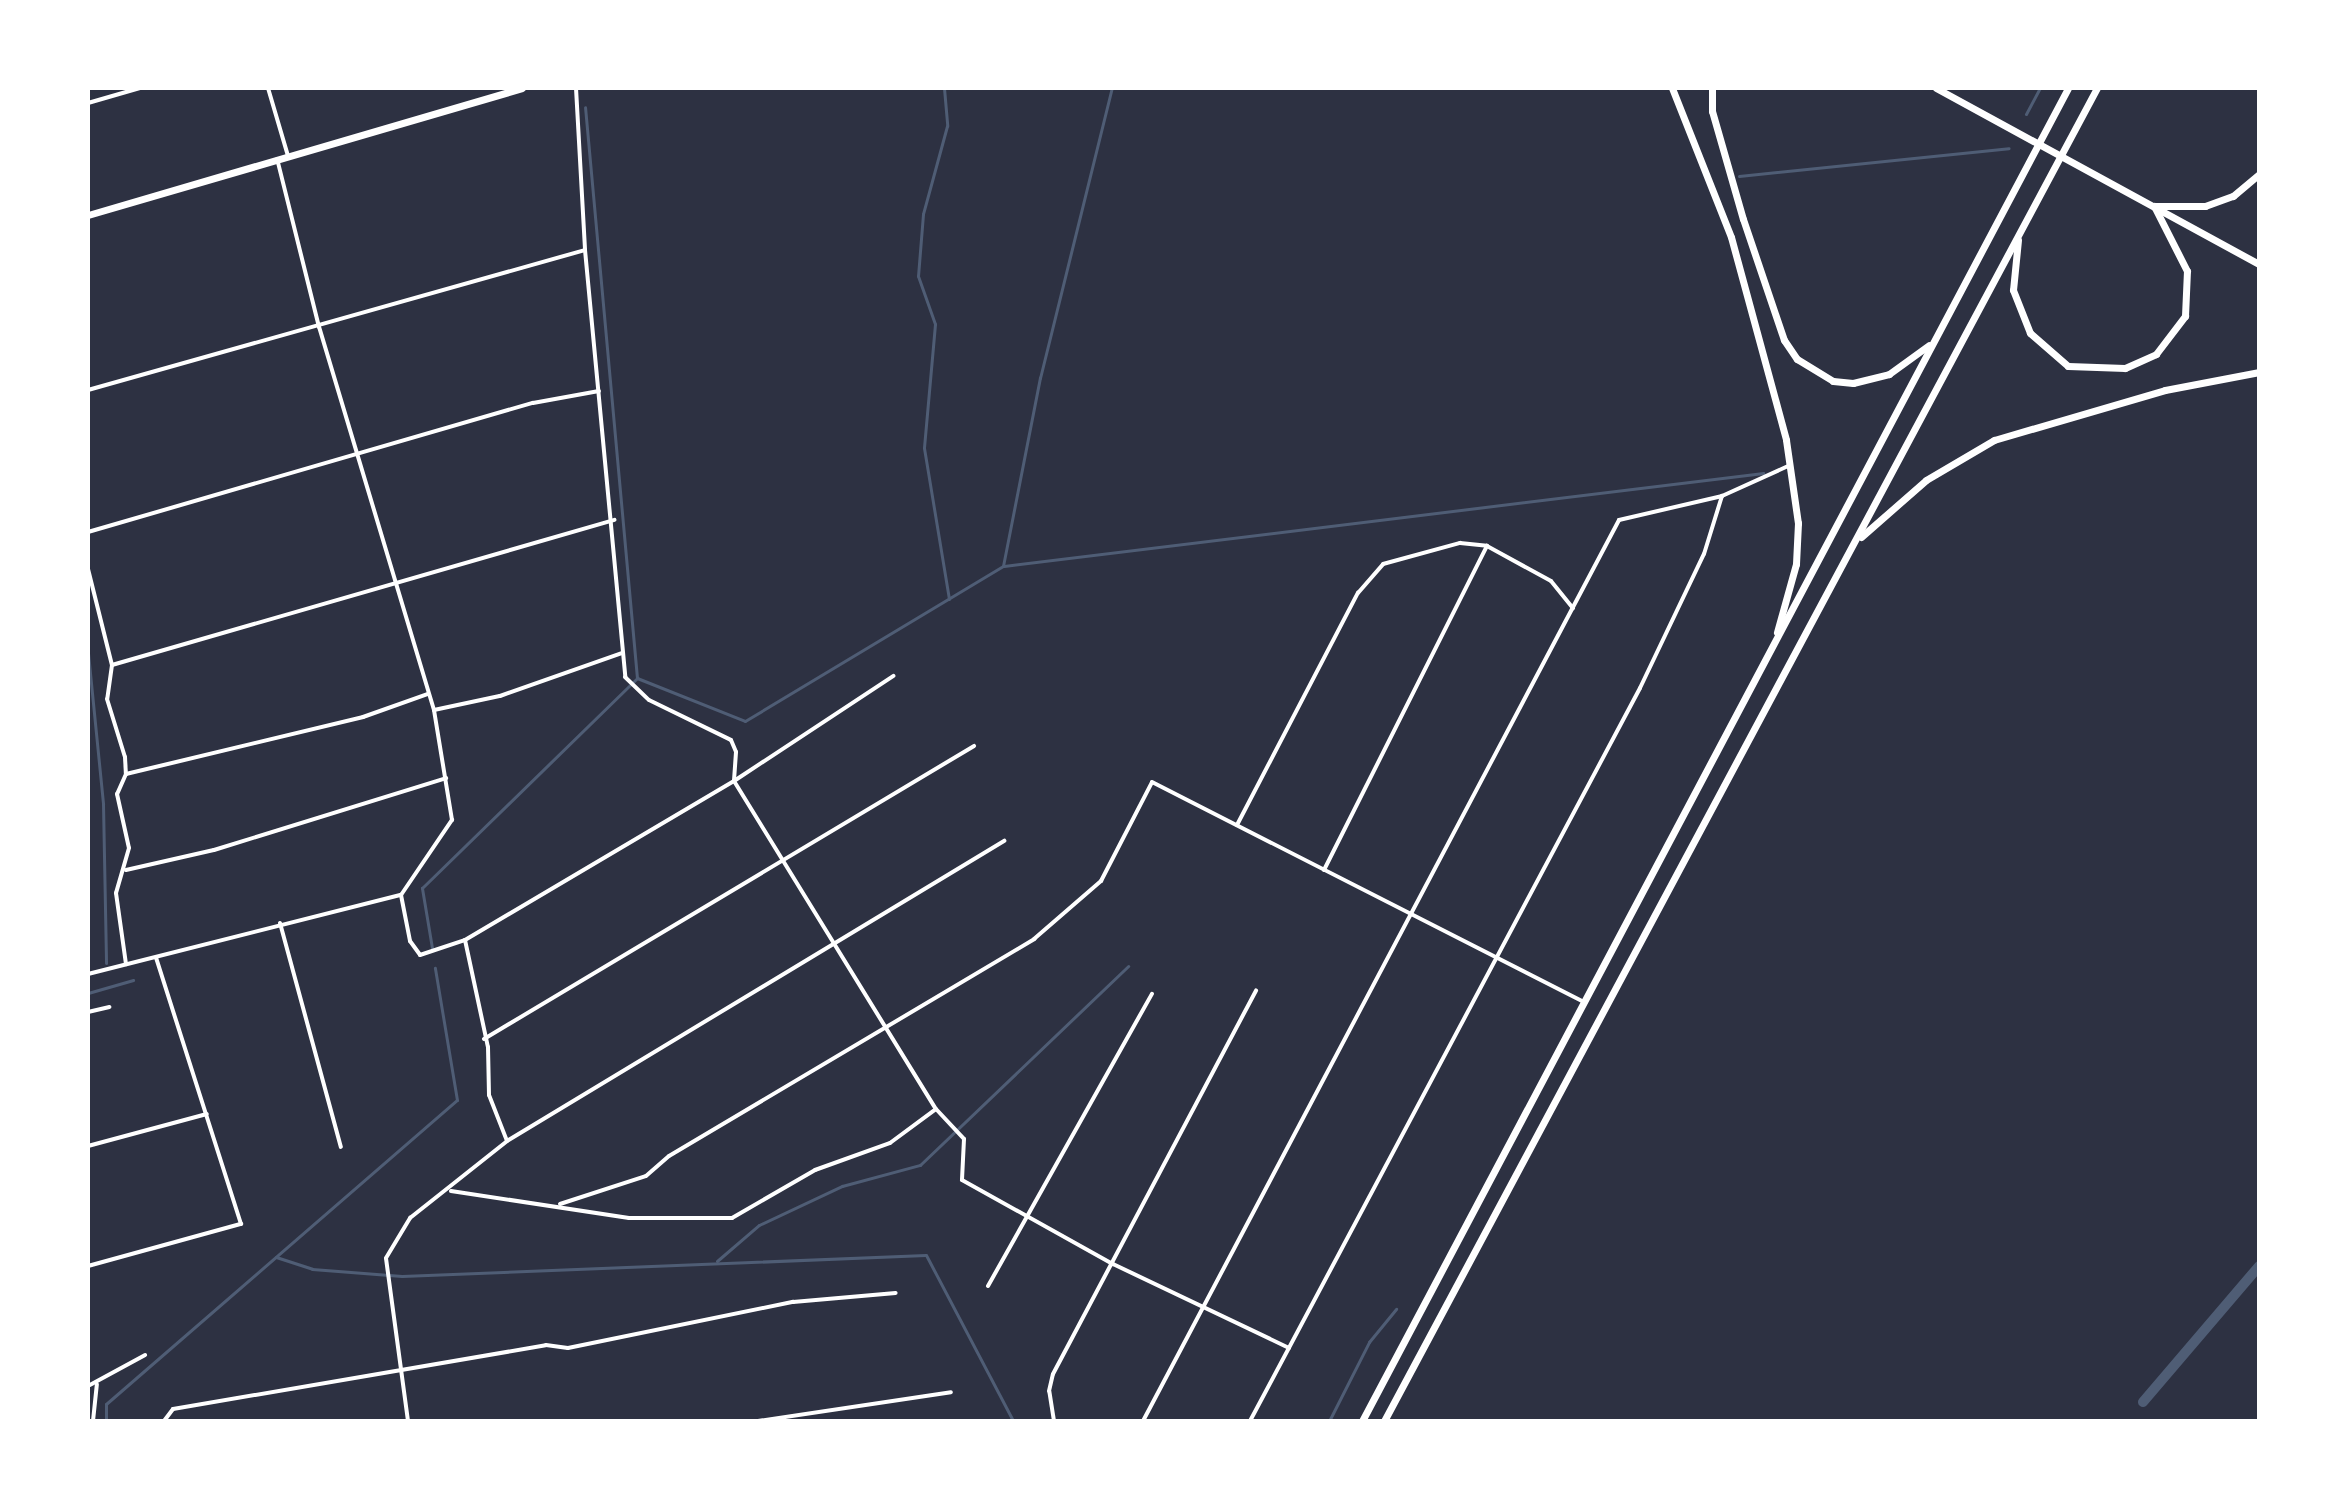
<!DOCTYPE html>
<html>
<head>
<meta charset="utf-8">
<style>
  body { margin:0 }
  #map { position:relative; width:2347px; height:1509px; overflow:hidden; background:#2d3142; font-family:"Roboto Condensed",sans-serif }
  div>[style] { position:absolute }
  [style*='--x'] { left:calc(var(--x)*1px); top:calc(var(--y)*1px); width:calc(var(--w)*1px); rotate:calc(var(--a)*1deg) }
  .stream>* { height:3px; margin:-1.5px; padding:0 1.5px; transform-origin:1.5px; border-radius:1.5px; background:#4f5d75 }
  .canal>* { height:10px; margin:-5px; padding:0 5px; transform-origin:5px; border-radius:5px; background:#4f5d75 }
  .minor>* { height:4px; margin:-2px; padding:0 2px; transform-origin:2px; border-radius:2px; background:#fff }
  .primary>* { height:7px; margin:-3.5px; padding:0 3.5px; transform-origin:3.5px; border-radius:3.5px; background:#fff }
  .trunk>* { height:7px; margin:-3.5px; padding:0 3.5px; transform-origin:3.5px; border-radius:3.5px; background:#fff }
  span { translate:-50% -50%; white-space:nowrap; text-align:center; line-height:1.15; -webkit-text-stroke:6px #fff; paint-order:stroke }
  .frame { position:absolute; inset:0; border:90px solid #fff; pointer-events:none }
</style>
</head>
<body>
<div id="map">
  <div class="stream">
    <div style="--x:944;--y:88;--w:38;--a:85"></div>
    <div style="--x:947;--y:126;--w:91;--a:105.3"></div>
    <div style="--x:923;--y:214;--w:62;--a:94.6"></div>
    <div style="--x:918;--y:276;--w:51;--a:70.5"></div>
    <div style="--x:935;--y:324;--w:124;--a:95.1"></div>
    <div style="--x:924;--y:448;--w:153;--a:80.6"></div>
    <div style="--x:2026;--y:114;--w:30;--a:-62"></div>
    <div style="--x:1739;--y:176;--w:271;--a:-5.9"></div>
    <div style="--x:1004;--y:566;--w:765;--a:-6.99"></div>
    <div style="--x:88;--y:653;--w:152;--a:84.3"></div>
    <div style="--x:103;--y:804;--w:159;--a:88.9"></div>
    <div style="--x:637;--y:678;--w:116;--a:21.7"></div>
    <div style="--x:745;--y:721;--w:301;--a:-31"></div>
    <div style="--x:1003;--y:566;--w:192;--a:-78.9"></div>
    <div style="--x:1040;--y:378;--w:299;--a:-76.1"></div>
    <div style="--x:432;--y:948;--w:61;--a:-99.5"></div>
    <div style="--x:422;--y:888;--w:301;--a:-44.3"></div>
    <div style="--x:637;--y:678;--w:573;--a:-95.2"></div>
    <div style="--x:88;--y:993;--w:47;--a:-16.1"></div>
    <div style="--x:276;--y:1257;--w:38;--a:18"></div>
    <div style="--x:312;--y:1269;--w:90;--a:4.4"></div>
    <div style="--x:402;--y:1276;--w:524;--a:-2.29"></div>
    <div style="--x:926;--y:1255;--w:187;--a:62.3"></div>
    <div style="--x:717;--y:1261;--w:55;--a:-40.6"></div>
    <div style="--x:759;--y:1225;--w:92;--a:-25.2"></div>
    <div style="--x:842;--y:1186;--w:81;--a:-15.1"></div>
    <div style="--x:920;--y:1165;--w:288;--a:-43.7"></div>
    <div style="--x:106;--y:1421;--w:17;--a:-90"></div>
    <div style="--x:106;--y:1404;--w:464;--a:-40.9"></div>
    <div style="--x:457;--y:1100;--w:134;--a:-99.5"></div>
    <div style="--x:1329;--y:1421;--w:89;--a:-63.1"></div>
    <div style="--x:1369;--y:1342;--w:43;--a:-50.7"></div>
  </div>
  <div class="canal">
    <div style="--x:2143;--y:1402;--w:179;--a:-49.5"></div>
  </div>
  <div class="minor">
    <div style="--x:268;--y:88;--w:71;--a:73.6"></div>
    <div style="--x:576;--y:88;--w:162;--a:86.8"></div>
    <div style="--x:585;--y:250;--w:429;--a:84.6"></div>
    <div style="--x:625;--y:677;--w:33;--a:44"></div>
    <div style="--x:649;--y:700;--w:91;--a:26"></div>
    <div style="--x:731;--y:740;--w:13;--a:67"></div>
    <div style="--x:736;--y:752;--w:29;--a:94"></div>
    <div style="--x:734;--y:781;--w:385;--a:58.4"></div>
    <div style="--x:936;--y:1109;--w:41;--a:47"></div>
    <div style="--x:964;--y:1139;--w:41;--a:92.8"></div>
    <div style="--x:962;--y:1180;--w:173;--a:29.1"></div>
    <div style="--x:1113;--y:1264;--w:195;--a:25.5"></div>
    <div style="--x:88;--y:103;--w:54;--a:-16.1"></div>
    <div style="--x:88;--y:390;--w:516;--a:-15.73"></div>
    <div style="--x:88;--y:532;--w:463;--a:-16.2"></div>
    <div style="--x:533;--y:403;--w:67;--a:-10.3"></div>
    <div style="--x:1487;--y:546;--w:73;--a:28.7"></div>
    <div style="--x:1551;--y:581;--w:35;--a:51"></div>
    <div style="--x:88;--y:569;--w:99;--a:76"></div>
    <div style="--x:112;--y:665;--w:34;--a:98"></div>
    <div style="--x:107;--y:699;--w:61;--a:72.8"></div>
    <div style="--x:125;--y:757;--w:17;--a:87"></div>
    <div style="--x:126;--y:774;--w:22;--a:114"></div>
    <div style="--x:117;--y:794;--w:55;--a:77.5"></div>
    <div style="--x:129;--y:848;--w:47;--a:106.1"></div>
    <div style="--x:116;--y:893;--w:72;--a:82"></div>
    <div style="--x:112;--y:665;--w:523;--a:-16.11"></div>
    <div style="--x:434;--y:710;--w:67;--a:-12"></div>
    <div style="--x:500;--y:696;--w:129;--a:-19.4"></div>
    <div style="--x:126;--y:774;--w:244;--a:-13.5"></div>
    <div style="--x:363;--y:717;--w:69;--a:-19.5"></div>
    <div style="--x:1237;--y:825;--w:262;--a:-62.5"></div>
    <div style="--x:1358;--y:593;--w:38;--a:-49"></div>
    <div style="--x:1383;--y:564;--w:80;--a:-15.3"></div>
    <div style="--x:1460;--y:543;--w:27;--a:6"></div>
    <div style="--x:126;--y:870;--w:90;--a:-12.8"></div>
    <div style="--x:214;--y:850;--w:243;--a:-17.2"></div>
    <div style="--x:1324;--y:870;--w:363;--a:-63.3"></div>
    <div style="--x:401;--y:895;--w:47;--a:78.9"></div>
    <div style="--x:410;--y:941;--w:17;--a:54"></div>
    <div style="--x:420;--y:955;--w:47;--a:-18.4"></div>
    <div style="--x:465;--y:940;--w:312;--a:-30.6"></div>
    <div style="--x:734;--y:781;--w:191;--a:-33.4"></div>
    <div style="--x:280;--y:923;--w:232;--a:74.8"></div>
    <div style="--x:465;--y:940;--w:109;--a:77.9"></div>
    <div style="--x:488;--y:1047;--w:48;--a:88.8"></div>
    <div style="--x:489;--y:1095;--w:49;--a:68.6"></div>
    <div style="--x:88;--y:974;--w:323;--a:-14.2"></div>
    <div style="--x:401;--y:895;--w:91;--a:-55.8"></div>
    <div style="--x:452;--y:820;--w:111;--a:-99.3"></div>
    <div style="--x:434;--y:710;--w:400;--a:-106.7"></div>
    <div style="--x:319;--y:327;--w:173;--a:-104"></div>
    <div style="--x:88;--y:1012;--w:22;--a:-13"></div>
    <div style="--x:484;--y:1039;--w:571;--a:-30.88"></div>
    <div style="--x:88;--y:1146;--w:123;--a:-15.1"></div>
    <div style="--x:451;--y:1191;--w:180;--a:8.6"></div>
    <div style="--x:629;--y:1218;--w:103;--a:0"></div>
    <div style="--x:732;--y:1218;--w:96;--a:-30"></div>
    <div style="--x:815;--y:1170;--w:80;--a:-19.8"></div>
    <div style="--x:890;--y:1143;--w:57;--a:-36.5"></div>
    <div style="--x:560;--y:1204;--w:90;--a:-18"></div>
    <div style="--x:646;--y:1176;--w:30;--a:-41"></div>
    <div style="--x:669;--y:1156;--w:425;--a:-30.7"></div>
    <div style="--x:1034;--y:939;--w:89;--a:-40.9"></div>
    <div style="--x:1101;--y:881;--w:111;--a:-62.7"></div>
    <div style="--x:1152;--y:782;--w:482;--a:27"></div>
    <div style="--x:88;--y:1266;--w:159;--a:-15.4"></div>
    <div style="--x:241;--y:1224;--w:279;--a:-107.7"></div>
    <div style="--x:988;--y:1286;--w:335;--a:-60.7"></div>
    <div style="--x:88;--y:1386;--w:65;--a:-28.5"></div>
    <div style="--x:93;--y:1421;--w:37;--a:-84"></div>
    <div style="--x:164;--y:1421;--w:15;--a:-53"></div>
    <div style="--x:173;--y:1409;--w:378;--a:-9.7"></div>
    <div style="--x:546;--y:1345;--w:22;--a:8"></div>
    <div style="--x:568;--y:1348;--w:230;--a:-11.6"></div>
    <div style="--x:793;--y:1302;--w:103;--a:-5"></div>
    <div style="--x:408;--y:1421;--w:164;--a:-97.7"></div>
    <div style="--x:386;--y:1258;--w:47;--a:-59"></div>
    <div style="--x:410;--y:1218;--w:124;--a:-38.4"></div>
    <div style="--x:507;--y:1141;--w:581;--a:-31.12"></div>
    <div style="--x:758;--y:1421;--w:195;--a:-8.5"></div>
    <div style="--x:1054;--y:1421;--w:30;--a:-99"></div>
    <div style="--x:1049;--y:1391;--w:17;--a:-77"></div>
    <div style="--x:1053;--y:1374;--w:434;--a:-62.1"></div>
    <div style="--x:1143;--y:1421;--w:1019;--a:-62.15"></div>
    <div style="--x:1619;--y:520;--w:106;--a:-13.1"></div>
    <div style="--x:1722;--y:496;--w:72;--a:-24.4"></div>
    <div style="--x:1250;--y:1421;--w:830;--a:-61.98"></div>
    <div style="--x:1640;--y:688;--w:148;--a:-64.5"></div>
    <div style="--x:1704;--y:554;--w:61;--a:-72.8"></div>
  </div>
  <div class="primary">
    <div style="--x:1936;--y:88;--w:368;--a:28.6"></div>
    <div style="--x:88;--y:215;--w:452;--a:-16.3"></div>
  </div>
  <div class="trunk">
    <div style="--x:1672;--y:88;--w:160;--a:68.4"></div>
    <div style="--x:1731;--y:237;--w:210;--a:74.8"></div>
    <div style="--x:1786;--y:440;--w:84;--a:81.8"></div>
    <div style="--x:1798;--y:523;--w:41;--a:92.8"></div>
    <div style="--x:1796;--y:564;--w:71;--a:105.6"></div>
    <div style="--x:1712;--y:88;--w:23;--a:90"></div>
    <div style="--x:1712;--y:111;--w:112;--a:74"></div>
    <div style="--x:1743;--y:219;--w:128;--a:71.3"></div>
    <div style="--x:1784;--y:340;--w:23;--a:56"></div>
    <div style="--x:1797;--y:359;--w:42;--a:31.4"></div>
    <div style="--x:1833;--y:381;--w:20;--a:6"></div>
    <div style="--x:1853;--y:383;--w:37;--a:-14"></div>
    <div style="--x:1889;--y:374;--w:49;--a:-35.9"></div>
    <div style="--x:2154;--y:206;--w:51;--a:0"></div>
    <div style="--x:2205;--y:206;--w:30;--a:-20"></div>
    <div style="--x:2233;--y:196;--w:34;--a:-40"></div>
    <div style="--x:2018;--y:240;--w:50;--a:95.7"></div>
    <div style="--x:2013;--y:290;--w:46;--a:68.4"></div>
    <div style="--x:2030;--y:333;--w:50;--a:41"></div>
    <div style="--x:2068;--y:366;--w:57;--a:2"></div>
    <div style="--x:2125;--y:368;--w:34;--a:-24"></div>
    <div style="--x:2156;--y:354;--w:48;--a:-52.7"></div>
    <div style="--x:2185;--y:316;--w:45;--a:-87.5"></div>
    <div style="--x:2187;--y:271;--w:73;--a:-116.9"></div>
    <div style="--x:1861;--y:537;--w:86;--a:-41.2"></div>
    <div style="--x:1926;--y:480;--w:79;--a:-30.5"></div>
    <div style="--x:1994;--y:440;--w:178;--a:-16.3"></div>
    <div style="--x:2165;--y:390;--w:96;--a:-10.8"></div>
    <div style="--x:1362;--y:1421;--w:1508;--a:-62.09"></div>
    <div style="--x:1384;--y:1421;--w:1512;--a:-61.86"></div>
  </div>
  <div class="frame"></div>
</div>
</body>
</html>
